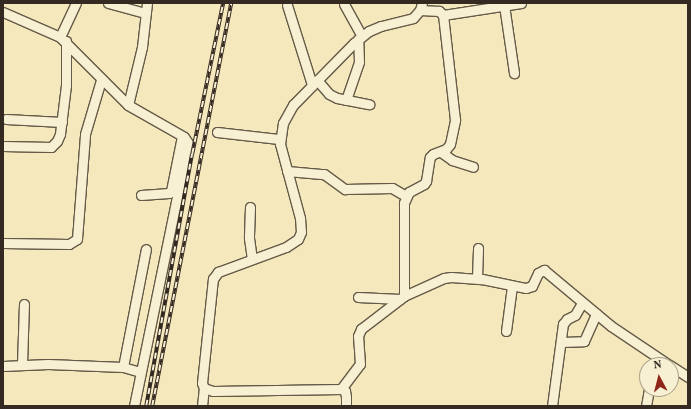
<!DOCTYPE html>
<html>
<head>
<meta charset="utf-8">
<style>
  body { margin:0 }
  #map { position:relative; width:691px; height:409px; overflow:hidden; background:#f5e8bc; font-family:Vollkorn,serif }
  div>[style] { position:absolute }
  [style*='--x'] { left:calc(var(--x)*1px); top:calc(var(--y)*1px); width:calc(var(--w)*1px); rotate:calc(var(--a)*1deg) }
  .roads { filter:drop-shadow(1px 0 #655a48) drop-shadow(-1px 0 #655a48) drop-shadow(0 1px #655a48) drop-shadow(0 -1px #655a48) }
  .minor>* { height:9px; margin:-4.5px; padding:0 4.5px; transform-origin:4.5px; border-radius:4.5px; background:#f8f0d3 }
  .rail>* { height:3.5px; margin-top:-1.75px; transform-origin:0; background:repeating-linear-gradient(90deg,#f8f0d3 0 6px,#352a22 0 12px); box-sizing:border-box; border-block:1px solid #352a22 }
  span { translate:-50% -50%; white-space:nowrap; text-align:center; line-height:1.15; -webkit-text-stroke:3px #f8f0d3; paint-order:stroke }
  .frame { position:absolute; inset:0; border:4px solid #352a22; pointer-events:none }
  .north { position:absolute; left:639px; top:357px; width:40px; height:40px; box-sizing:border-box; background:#f8f0d3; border:1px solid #aaa18c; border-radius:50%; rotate:353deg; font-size:11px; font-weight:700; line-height:16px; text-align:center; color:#352a22 }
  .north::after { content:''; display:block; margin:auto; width:14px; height:18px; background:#8f2418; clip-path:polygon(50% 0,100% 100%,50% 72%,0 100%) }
</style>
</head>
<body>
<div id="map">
  <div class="roads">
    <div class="minor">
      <div style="--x:108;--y:3;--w:39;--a:15"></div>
      <div style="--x:344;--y:4;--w:37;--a:61"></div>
      <div style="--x:287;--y:5;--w:84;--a:72.6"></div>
      <div style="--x:504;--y:5;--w:69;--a:81.6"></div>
      <div style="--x:3;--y:12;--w:62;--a:23.7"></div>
      <div style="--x:60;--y:37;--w:96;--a:45"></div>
      <div style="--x:128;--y:105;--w:64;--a:29.7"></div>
      <div style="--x:184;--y:137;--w:7;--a:56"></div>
      <div style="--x:188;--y:143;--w:268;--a:101.6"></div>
      <div style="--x:443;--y:15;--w:79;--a:-8.7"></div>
      <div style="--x:60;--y:37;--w:38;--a:-65"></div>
      <div style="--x:317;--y:80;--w:18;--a:49"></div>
      <div style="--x:329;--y:94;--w:9;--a:27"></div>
      <div style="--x:337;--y:98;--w:33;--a:11"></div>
      <div style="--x:346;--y:100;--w:40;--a:-71.1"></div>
      <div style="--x:359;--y:62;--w:23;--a:-92"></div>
      <div style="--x:128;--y:105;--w:60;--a:-76.4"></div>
      <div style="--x:142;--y:47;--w:44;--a:-83.5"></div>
      <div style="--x:6;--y:119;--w:56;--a:3.1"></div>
      <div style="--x:217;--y:132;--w:62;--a:6.4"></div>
      <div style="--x:3;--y:146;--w:48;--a:1.2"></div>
      <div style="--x:51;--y:147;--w:8;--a:-45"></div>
      <div style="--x:57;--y:141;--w:8;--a:-67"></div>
      <div style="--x:60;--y:134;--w:49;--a:-83"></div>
      <div style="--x:66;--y:85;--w:44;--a:-90"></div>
      <div style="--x:441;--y:152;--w:14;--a:36"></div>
      <div style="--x:452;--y:160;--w:22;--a:18"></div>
      <div style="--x:287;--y:171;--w:37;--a:5"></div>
      <div style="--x:324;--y:174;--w:26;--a:36"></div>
      <div style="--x:345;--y:189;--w:47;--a:-1.2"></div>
      <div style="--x:392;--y:188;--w:16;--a:30"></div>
      <div style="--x:141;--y:195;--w:28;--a:-4"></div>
      <div style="--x:169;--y:193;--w:3;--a:-45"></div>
      <div style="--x:171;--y:191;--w:56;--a:-78.7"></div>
      <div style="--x:250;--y:207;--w:31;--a:92"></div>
      <div style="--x:249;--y:238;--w:21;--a:82"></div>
      <div style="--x:3;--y:243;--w:66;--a:0.9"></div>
      <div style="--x:69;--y:244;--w:9;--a:-32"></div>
      <div style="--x:77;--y:239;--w:105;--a:-85.6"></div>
      <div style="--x:85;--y:134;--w:56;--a:-73.5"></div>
      <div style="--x:477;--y:278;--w:30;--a:-88"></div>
      <div style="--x:404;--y:296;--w:93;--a:-90"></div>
      <div style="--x:404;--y:203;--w:12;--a:-66"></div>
      <div style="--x:409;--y:192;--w:17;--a:-28"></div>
      <div style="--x:424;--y:184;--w:4;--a:-56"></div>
      <div style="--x:426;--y:181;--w:24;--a:-81"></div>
      <div style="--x:430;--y:157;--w:4;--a:-45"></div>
      <div style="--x:433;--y:154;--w:14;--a:-21"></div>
      <div style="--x:446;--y:149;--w:6;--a:-51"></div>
      <div style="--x:450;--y:144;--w:25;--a:-78"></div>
      <div style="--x:455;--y:120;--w:106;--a:-96.5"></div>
      <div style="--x:443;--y:15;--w:6;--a:-135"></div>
      <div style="--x:439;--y:11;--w:19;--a:-177"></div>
      <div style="--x:358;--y:297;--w:42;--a:2.7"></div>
      <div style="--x:506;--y:331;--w:45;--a:-82.4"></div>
      <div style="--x:561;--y:342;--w:23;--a:-2"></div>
      <div style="--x:584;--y:341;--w:30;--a:-66"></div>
      <div style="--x:22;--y:364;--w:60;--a:-88.1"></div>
      <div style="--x:3;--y:366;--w:45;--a:-2.5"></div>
      <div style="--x:48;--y:364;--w:75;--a:2.3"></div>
      <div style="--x:123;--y:367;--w:18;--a:16"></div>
      <div style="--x:671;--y:366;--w:20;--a:33"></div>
      <div style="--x:123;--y:367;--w:120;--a:-79"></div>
      <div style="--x:341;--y:389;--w:31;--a:-53"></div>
      <div style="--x:360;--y:364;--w:28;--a:-94"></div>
      <div style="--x:358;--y:336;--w:8;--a:-67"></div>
      <div style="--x:361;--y:329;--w:54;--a:-37.5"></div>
      <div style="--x:404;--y:296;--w:44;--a:-24.2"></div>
      <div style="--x:444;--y:278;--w:7;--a:-8"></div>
      <div style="--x:451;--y:277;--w:31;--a:4"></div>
      <div style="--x:482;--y:279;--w:45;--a:11.6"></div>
      <div style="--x:526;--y:288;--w:6;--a:-18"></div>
      <div style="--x:532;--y:286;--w:14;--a:-65"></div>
      <div style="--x:538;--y:273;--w:7;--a:-27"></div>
      <div style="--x:544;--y:270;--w:87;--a:39.9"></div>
      <div style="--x:611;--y:326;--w:70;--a:33.9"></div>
      <div style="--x:202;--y:406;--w:18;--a:-84"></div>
      <div style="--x:346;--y:406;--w:9;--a:-90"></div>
      <div style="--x:346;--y:397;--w:6;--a:-99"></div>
      <div style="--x:345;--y:391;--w:4;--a:-153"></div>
      <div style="--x:341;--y:389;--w:128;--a:179.1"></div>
      <div style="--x:213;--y:391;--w:9;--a:-162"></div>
      <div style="--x:204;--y:388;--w:5;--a:-112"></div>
      <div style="--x:202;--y:383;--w:105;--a:-84"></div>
      <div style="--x:213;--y:279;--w:9;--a:-54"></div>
      <div style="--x:218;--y:272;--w:72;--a:-20.2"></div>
      <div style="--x:286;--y:247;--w:14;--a:-34"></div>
      <div style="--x:298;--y:239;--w:8;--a:-67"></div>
      <div style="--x:301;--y:232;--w:14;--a:-94"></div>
      <div style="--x:300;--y:218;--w:77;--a:-105.1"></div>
      <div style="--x:280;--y:144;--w:21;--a:-82"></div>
      <div style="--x:283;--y:123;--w:21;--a:-61"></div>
      <div style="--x:293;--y:105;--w:87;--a:-45.5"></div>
      <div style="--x:354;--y:43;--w:19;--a:-39"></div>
      <div style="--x:369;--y:31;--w:13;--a:-23"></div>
      <div style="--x:381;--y:26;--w:33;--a:-14"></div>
      <div style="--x:413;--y:18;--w:11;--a:-49"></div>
      <div style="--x:420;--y:10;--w:7;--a:-74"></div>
      <div style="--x:552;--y:406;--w:83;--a:-82.4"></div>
      <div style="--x:563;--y:324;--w:6;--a:-51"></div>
      <div style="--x:567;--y:319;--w:9;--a:-27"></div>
      <div style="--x:575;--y:315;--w:14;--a:-60"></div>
      <div style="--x:646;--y:406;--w:17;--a:-80"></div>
    </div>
  </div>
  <div class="rail">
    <div style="--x:146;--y:406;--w:256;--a:-79.7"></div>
    <div style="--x:192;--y:154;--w:154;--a:-78.4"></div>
    <div style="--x:152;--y:406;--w:411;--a:-78.9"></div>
  </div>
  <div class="frame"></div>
  <div class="north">N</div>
</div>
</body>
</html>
